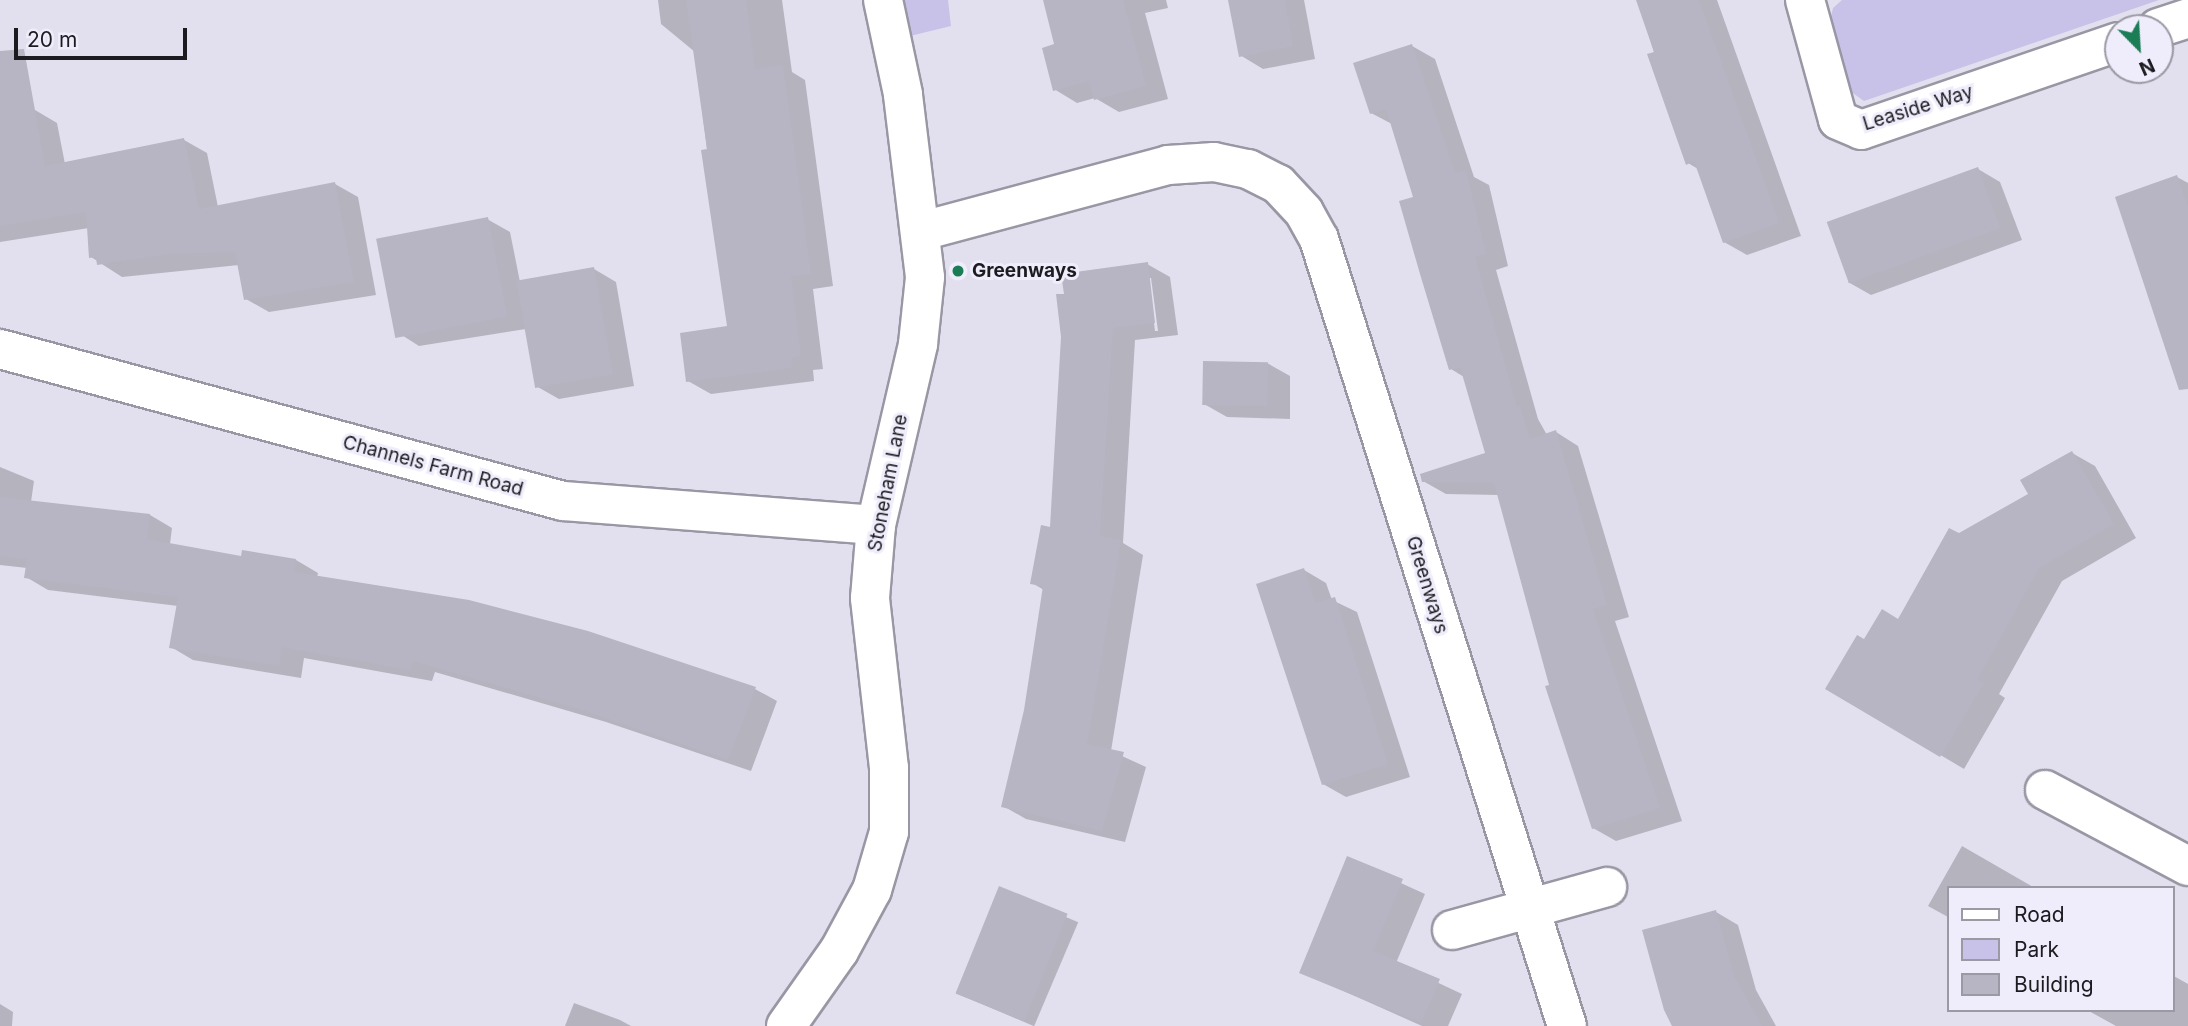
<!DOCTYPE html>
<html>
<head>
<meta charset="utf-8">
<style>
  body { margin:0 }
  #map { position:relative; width:2188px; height:1026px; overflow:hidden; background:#e2e0ee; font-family:Inter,sans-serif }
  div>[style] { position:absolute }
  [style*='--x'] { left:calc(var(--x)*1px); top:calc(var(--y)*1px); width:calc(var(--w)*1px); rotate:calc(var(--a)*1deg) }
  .green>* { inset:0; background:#c8c1e8 }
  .shadow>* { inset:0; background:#0003; transform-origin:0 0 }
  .building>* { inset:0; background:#b7b5c3; transform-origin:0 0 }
  .roads { filter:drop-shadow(2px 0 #9997a4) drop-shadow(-2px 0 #9997a4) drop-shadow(0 2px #9997a4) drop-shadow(0 -2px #9997a4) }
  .minor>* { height:38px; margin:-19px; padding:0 19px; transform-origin:19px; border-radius:19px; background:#fff }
  .dots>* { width:19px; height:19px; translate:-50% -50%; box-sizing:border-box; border:4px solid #efedfb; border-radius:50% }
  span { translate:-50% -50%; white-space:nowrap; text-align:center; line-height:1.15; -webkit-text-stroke:6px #efedfb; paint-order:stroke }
  .street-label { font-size:19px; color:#1c1b20 }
  .poi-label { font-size:19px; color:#1c1b20; font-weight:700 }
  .left { translate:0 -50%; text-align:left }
  .legend { position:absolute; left:1947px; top:886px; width:228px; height:126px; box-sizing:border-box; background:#efedfb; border:2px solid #9b99a3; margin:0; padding:9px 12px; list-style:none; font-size:21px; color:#1c1b20 }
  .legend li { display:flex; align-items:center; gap:14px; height:35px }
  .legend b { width:35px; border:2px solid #9b99a3 }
  .north { position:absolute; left:2104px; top:14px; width:70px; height:70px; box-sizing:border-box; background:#efedfb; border:2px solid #9b99a3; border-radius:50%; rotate:156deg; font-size:19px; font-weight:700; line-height:28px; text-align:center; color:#1c1b20 }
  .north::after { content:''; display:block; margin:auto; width:24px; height:32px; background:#1a7d55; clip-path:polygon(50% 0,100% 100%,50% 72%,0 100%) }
  .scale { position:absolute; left:14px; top:28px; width:173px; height:32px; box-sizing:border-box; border:4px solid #1c1b20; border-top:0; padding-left:9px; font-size:21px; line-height:24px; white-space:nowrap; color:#1c1b20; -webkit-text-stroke:5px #efedfb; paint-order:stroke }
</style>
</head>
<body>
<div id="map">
  <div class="green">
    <div style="clip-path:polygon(901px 0,948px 0,951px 26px,906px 37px)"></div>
    <div style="clip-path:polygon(1842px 0,2159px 0,1864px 101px,1850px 91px,1830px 20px,1833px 8px)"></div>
  </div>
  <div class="shadow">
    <div style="clip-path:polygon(658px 0,782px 0,792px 72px,805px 80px,833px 286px,813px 289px,823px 369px,813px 370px,814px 381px,711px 394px,688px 381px,729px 328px,695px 52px,661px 24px)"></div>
    <div style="clip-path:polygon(1044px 0,1166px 0,1168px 8px,1145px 13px,1168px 99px,1119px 112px,1095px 98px,1077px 103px,1054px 89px,1056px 46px)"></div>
    <div style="clip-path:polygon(1230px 0,1304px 0,1315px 59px,1263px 69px,1240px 55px)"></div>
    <div style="clip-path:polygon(1638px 0,1717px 0,1801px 236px,1747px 255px,1724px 242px,1698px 169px,1688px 163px)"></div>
    <div style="clip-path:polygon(1412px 46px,1435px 59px,1474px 177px,1489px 185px,1508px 266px,1496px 270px,1538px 419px,1547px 435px,1556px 432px,1578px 446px,1629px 617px,1615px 621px,1682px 821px,1616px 841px,1593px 828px,1499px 495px,1446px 494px,1423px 481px,1487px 454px,1464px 377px,1451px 369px,1416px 198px,1392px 124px,1371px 113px)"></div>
    <div style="clip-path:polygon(35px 110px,57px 123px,65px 164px,184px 140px,207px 153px,218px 207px,335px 184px,358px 197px,376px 295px,269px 312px,246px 299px,239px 265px,122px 277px,91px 257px,89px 228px,0 242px,0 116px)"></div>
    <div style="clip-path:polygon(1978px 169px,2000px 182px,2022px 240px,1871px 295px,1848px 282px)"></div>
    <div style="clip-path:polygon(2177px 177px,2188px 183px,2188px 363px)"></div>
    <div style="clip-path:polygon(487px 219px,510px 232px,520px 282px,594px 269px,616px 282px,634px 386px,559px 399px,536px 386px,526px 329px,419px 346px,397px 332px)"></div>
    <div style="clip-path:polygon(evenodd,1147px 264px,1170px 277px,1178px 335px,1135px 340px,1123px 543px,1143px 555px,1111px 751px,1146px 767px,1125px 842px,1026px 819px,1003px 806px,1026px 710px,1044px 590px,1032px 583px,1051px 529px,1066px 295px,1147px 264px,1148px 278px,1151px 278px,1158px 331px,1155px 331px,1148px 278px)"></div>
    <div style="clip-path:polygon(1267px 363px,1290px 376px,1290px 419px,1227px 417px,1204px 404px)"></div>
    <div style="clip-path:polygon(2072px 453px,2095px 466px,2136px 538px,2062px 581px,1999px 694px,2005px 698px,1964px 769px,1828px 688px,1865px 641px,1899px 621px,1959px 535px,2030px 494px)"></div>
    <div style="clip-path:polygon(0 467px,34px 481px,31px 502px,150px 515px,172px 528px,170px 544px,243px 558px,244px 552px,296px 560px,318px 573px,317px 577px,755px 689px,777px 701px,751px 771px,606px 722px,435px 672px,432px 681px,304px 658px,301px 678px,193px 660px,171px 647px,178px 606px,48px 590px,26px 577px,27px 568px,0 565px)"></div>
    <div style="clip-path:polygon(1304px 570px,1326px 583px,1332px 600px,1357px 612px,1410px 777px,1346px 797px,1323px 784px)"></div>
    <div style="clip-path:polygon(1962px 846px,2035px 888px,1948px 888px,1948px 917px,1928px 906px)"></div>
    <div style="clip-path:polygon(1348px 859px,1425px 894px,1396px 963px,1462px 994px,1448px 1026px,1422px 1026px,1301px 972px)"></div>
    <div style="left:1000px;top:889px;width:85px;height:113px;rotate:23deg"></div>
    <div style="clip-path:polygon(1716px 912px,1738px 925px,1756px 990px,1776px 1026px,1674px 1026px)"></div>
    <div style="clip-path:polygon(2172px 975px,2188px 984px,2188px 1026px,2116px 1026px,2087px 1010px,2172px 1010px)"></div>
    <div style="clip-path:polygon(574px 1003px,620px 1020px,631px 1026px,565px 1026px)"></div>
    <div style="clip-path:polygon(0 1004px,13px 1012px,12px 1026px,0 1026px)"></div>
  </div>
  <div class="building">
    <div style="clip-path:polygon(686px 0,746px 0,755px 69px,783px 65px,811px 274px,791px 276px,801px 356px,791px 358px,792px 368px,686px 382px,680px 333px,727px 326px,701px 150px,707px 149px)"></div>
    <div style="clip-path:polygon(1043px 0,1123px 0,1146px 86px,1094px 100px,1089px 81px,1053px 91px,1042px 48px,1054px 44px)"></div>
    <div style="clip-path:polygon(1228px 0,1285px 0,1293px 46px,1239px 57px)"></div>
    <div style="clip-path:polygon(1636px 0,1699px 0,1779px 223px,1723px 243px,1694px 161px,1686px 165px,1647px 54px,1654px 52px)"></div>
    <div style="clip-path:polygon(1412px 44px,1455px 173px,1466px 170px,1486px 254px,1475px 257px,1517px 407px,1520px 406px,1530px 439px,1556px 430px,1607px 605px,1593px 609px,1660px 808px,1592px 829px,1545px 686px,1549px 685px,1494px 483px,1422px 482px,1420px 474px,1485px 453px,1460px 367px,1449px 370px,1420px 274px,1399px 201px,1413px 197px,1386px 109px,1370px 114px,1353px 63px)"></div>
    <div style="clip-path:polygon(24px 49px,45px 166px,184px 138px,199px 209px,335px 182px,354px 282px,244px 300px,235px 252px,168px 254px,97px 265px,96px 257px,89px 258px,86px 212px,0 226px,0 51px)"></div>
    <div style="left:1978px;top:167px;width:65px;height:161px;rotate:70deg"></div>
    <div style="clip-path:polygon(2177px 175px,2188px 207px,2188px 389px,2179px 390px,2115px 197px)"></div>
    <div style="left:488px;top:217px;width:101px;height:114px;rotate:79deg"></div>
    <div style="clip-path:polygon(1148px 262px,1155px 323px,1113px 328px,1100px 536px,1121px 540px,1087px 744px,1124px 752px,1102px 831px,1001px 807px,1024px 710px,1043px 586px,1030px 584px,1041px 525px,1050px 527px,1061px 337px,1056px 294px,1064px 294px,1061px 274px)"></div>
    <div style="left:594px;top:267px;width:109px;height:79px;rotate:80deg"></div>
    <div style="left:1203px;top:361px;width:65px;height:44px;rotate:1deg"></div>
    <div style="clip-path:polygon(2072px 451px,2114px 524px,2039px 568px,1977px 680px,1984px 683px,1940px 757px,1825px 689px,1857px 635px,1864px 639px,1882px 609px,1898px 619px,1949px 528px,1959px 533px,2028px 494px,2020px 480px)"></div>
    <div style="clip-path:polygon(0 497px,150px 514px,147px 539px,241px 556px,242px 550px,296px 559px,294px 572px,469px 600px,588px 631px,756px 687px,728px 760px,582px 710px,413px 661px,410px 670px,282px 647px,279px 666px,169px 648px,178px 597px,24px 578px,27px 559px,0 556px)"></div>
    <div style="clip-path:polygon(1304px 568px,1315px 603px,1335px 597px,1388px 764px,1322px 785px,1256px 584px)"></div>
    <div style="clip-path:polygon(1347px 856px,1403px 879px,1373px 951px,1440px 979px,1421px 1023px,1299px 973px)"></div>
    <div style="left:999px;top:886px;width:74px;height:116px;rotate:22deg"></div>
    <div style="clip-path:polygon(1716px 910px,1734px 976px,1762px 1026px,1672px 1026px,1664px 1010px,1642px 930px)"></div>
  </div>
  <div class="roads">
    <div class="minor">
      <div style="--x:1805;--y:0;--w:124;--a:74.6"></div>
      <div style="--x:1838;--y:120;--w:25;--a:23"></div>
      <div style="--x:1861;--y:130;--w:272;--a:-18.9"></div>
      <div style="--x:2158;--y:28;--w:32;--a:-18"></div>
      <div style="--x:922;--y:231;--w:255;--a:-15"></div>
      <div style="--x:1168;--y:165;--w:46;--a:-3.7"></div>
      <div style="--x:1214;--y:162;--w:35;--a:12"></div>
      <div style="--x:1248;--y:169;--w:34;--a:27"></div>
      <div style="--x:1278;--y:184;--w:38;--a:47"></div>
      <div style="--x:1304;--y:212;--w:31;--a:61"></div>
      <div style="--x:1319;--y:239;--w:825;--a:72.51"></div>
      <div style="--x:0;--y:349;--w:583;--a:15.11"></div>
      <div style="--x:563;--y:501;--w:314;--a:4.4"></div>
      <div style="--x:2045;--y:790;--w:162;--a:28"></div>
      <div style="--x:1452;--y:930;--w:161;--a:-15.5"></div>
      <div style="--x:786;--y:1026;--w:92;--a:-54.8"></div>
      <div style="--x:839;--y:951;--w:69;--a:-61.6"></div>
      <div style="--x:872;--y:890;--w:60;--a:-73.7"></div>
      <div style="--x:889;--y:832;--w:64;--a:-90"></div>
      <div style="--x:889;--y:768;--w:171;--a:-96.4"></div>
      <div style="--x:870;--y:598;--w:73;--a:-85.3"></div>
      <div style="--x:876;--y:525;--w:186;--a:-76.9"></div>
      <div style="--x:918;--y:344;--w:67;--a:-84"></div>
      <div style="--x:925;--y:277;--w:184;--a:-96.9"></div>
      <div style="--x:903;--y:94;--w:96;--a:-102"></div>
    </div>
  </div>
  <div class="dots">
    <div style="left:958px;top:271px;background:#1a7d55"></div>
  </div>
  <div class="street-label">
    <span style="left:1918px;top:108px;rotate:-17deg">Leaside Way</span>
    <span style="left:433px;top:466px;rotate:15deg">Channels Farm Road</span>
    <span style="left:888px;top:483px;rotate:-79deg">Stoneham Lane</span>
    <span style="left:1427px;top:585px;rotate:73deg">Greenways</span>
  </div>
  <div class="poi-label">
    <span class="left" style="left:972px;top:271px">Greenways</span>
  </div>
  <ul class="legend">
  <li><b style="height:9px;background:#fff"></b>Road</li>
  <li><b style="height:19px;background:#c8c1e8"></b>Park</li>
  <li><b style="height:19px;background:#b7b5c3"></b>Building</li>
  </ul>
  <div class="north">N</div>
  <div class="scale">20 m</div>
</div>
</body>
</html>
